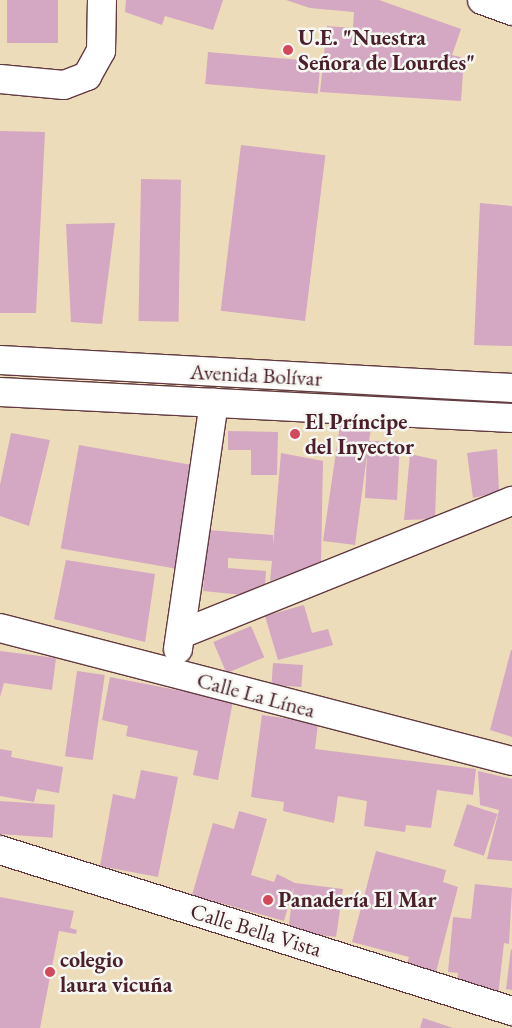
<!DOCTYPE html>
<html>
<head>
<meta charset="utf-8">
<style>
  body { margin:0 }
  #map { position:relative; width:512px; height:1028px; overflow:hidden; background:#eddcb9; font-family:"EB Garamond",serif }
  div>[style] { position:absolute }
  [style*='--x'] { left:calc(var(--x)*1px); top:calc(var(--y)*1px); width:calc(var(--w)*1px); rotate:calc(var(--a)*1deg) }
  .building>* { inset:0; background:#d4a7c2; transform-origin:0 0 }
  .roads { filter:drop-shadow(1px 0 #623b40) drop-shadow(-1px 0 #623b40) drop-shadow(0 1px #623b40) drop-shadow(0 -1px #623b40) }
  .minor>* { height:28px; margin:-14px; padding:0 14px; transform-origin:14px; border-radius:14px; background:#fff }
  .dots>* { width:14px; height:14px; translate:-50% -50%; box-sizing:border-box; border:2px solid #f6f6f2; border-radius:50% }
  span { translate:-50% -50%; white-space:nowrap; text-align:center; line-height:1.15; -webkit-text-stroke:5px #f6f6f2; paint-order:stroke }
  .poi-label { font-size:22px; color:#4a1f2b; font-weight:700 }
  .left { translate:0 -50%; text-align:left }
  .street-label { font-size:22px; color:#4a1f2b }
</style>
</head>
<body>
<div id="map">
  <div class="building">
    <div style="left:7px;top:0;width:51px;height:43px"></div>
    <div style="clip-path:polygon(126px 0,223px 0,213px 30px,165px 16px,162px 25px,125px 12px)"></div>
    <div style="clip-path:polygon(286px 0,379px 0,461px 29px,452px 55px,464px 58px,461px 101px,320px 92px,327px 26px,353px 28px,354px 12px,310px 8px)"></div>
    <div style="left:208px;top:52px;width:113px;height:32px;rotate:5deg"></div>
    <div style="clip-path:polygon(0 131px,45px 132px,36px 313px,0 313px)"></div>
    <div style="left:241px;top:145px;width:85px;height:167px;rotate:7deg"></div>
    <div style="left:141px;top:179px;width:40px;height:142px;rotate:1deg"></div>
    <div style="clip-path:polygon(480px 203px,512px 206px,512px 346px,474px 345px)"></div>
    <div style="clip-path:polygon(115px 223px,102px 324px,71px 322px,66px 224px)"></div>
    <div style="clip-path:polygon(340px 425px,371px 429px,369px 441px,400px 442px,397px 500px,365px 498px,367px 455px,355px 545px,323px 541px)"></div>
    <div style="clip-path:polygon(228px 431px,278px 432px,277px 475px,251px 475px,251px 450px,228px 450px)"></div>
    <div style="clip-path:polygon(11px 433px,50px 440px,29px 526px,0 516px,0 485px)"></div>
    <div style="left:79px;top:445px;width:119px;height:105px;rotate:10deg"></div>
    <div style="clip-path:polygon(497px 449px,499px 492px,473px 498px,467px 453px)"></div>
    <div style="clip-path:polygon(281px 453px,323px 461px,321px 563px,270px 581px,272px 561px,228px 558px,228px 568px,266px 571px,264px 597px,203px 591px,208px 530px,273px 535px,273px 546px)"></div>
    <div style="clip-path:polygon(410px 454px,437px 460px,435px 519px,404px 520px)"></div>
    <div style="clip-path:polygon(66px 560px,155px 574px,145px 642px,54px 619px)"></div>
    <div style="clip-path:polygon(304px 605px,312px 633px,328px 629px,333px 645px,278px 660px,265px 616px)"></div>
    <div style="left:251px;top:626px;width:34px;height:41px;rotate:67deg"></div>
    <div style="clip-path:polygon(511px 650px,512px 650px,512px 737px,490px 730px)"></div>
    <div style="clip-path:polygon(0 651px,56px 658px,52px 690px,4px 683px,0 697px)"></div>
    <div style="left:273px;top:663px;width:30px;height:22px;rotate:4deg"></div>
    <div style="left:77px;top:671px;width:28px;height:86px;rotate:8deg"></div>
    <div style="clip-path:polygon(110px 677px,233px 701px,218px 780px,193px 775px,198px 751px,126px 736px,128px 726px,102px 720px)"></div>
    <div style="clip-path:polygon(262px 715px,318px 723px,315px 749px,476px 769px,473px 795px,437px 790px,431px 828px,406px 825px,405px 832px,364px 826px,367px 801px,338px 796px,334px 823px,283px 811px,284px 802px,251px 797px)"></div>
    <div style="clip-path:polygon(0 749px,12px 751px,11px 757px,63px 767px,59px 793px,37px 789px,34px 802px,0 796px)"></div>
    <div style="clip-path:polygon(141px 770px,178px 777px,158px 877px,100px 866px,113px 794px,135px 799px)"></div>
    <div style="clip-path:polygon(478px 771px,512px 779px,512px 861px,487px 859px,499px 810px,480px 805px)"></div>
    <div style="left:0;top:801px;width:55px;height:33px;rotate:4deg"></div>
    <div style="left:467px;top:804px;width:32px;height:44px;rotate:18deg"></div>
    <div style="clip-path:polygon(239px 811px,267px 819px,251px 875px,274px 882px,277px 874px,295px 883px,343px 889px,336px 937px,288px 931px,294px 886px,284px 921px,192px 895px,213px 823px,234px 829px)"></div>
    <div style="clip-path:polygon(376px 851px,446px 870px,443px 882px,458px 887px,434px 980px,405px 972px,409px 957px,352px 942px)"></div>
    <div style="clip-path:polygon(475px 884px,512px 888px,509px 944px,504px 943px,498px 996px,456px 991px,458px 973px,448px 972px,453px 917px,471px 919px)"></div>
    <div style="clip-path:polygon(0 897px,74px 911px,70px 928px,77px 930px,76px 934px,59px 931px,40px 1028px,0 1028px)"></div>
    <div style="clip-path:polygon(511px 949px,512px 950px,512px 990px,506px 989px)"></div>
    <div style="clip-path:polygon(423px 1018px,453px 1028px,420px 1028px)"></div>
  </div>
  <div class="roads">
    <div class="minor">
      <div style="--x:482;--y:0;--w:32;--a:20"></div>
      <div style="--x:0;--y:79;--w:64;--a:5.4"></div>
      <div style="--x:64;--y:85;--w:25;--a:-21"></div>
      <div style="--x:87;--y:76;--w:29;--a:-61"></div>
      <div style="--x:101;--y:51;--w:51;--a:-88.9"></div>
      <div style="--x:0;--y:360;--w:513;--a:3.13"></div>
      <div style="--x:0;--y:392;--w:513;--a:2.91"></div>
      <div style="--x:0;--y:628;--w:529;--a:14.56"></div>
      <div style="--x:181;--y:634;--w:357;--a:-21.9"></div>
      <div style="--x:178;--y:649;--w:249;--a:-81.7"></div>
      <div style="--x:0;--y:850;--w:537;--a:17.46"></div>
    </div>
  </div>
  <div class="dots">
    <div style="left:288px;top:50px;background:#d1495b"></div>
    <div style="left:295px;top:434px;background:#d1495b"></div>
    <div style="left:268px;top:900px;background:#d1495b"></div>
    <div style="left:50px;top:972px;background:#d1495b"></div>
  </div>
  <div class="poi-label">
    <span class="left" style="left:298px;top:50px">U.E. "Nuestra<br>Señora de Lourdes"</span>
    <span class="left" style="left:305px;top:434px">El Príncipe<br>del Inyector</span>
    <span class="left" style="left:278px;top:900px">Panadería El Mar</span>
    <span class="left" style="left:60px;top:972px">colegio<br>laura vicuña</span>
  </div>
  <div class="street-label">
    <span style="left:256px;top:375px;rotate:3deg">Avenida Bolívar</span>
    <span style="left:256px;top:695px;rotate:15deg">Calle La Línea</span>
    <span style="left:256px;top:930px;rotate:17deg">Calle Bella Vista</span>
  </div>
</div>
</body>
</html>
